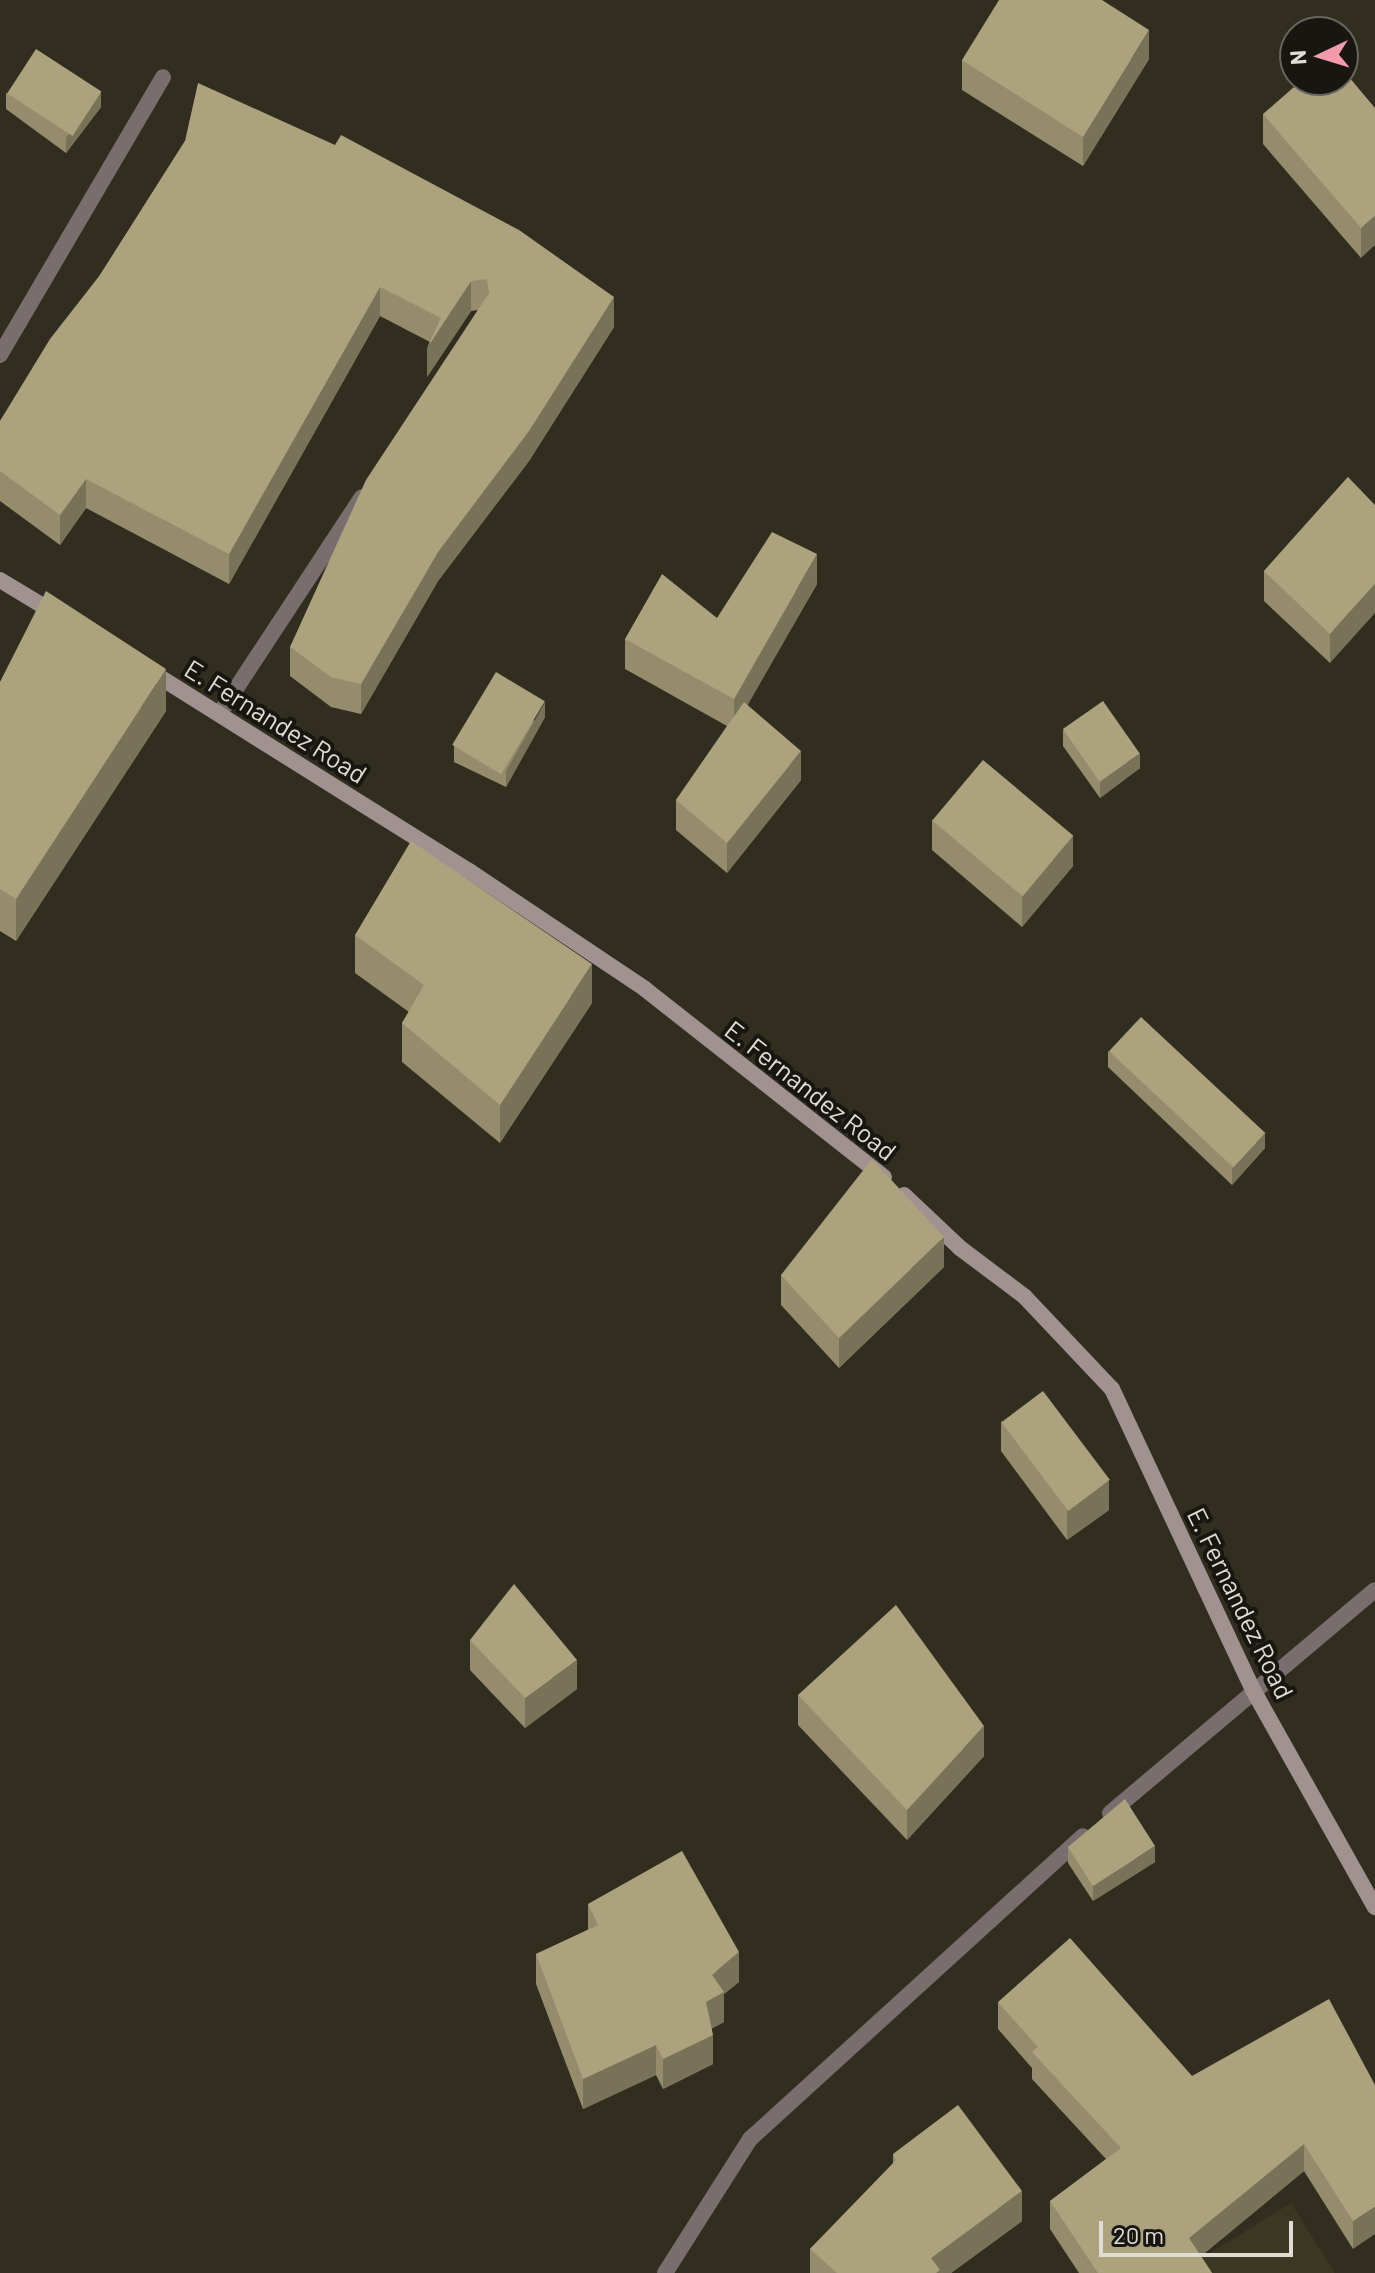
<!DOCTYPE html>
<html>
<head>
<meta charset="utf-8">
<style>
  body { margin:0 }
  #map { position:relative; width:1375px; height:2273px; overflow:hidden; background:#312e20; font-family:Barlow,sans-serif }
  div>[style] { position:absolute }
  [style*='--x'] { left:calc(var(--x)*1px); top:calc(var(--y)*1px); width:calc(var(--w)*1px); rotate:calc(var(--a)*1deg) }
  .built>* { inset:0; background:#3c3722 }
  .street>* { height:16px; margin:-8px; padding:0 8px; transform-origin:8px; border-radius:8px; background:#776e6d }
  .secondary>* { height:16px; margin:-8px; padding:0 8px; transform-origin:8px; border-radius:8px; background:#a09291 }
  .wall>* { inset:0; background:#948c6c }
  .shaded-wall>* { inset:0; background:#787258 }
  .building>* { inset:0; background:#aca37e; transform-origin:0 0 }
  span { translate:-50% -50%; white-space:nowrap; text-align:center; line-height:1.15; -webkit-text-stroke:8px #181610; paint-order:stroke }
  .street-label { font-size:26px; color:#dedcd3 }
  .north { position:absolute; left:1279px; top:16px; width:80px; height:80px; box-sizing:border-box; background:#181610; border:2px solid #67655e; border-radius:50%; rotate:266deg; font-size:22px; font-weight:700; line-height:32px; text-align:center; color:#dedcd3 }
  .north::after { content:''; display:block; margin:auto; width:28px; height:36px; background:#f39aac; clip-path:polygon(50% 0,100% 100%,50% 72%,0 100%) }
  .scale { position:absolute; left:1099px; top:2221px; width:194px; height:36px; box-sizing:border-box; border:4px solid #dedcd3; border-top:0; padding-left:10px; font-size:24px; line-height:28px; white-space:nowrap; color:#dedcd3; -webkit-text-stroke:6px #181610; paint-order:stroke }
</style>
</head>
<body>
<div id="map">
  <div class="built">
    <div style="clip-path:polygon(1291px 2203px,1335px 2273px,1178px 2273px)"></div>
  </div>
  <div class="street">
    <div style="--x:0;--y:355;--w:322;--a:-59.6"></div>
    <div style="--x:220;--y:713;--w:258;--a:-56.7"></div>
    <div style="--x:1110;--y:1813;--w:346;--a:-40.1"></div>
    <div style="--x:665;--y:2273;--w:159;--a:-57.6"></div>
    <div style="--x:750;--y:2139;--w:450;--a:-42.3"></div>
  </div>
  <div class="secondary">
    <div style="--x:0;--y:580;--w:68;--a:31.1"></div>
    <div style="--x:150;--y:671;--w:377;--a:32.1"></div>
    <div style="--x:469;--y:871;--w:212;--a:33.8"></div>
    <div style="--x:645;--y:989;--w:304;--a:38.2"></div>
    <div style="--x:904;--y:1195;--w:77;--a:43.4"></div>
    <div style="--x:960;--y:1248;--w:80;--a:36.9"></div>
    <div style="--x:1024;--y:1296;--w:128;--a:46.6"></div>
    <div style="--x:1112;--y:1389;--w:332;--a:64.9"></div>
    <div style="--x:1253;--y:1690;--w:249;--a:60.7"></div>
  </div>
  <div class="wall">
    <div style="clip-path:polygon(1149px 59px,1083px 166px,962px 90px,962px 60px)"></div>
    <div style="clip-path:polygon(6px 93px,101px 107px,66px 153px,6px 109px)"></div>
    <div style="clip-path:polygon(1375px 108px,1361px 258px,1263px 144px,1263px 114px)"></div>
    <div style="clip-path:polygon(185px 141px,614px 327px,529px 461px,438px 581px,361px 714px,331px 707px,290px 676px,290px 647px,478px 310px,471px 311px,427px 377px,430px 342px,380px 316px,229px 584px,86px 508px,60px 545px,0 501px,0 421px,100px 275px)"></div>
    <div style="clip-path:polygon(1348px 477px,1330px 663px,1264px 601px,1264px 571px)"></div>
    <div style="clip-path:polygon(817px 584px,747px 705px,801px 780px,727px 873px,676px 830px,676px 800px,727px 726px,625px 669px,625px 639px,717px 618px)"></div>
    <div style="clip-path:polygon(0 682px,166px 711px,16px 941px,0 931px)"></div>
    <div style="clip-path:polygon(545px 717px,506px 787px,454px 762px,454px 746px)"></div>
    <div style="clip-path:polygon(1063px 730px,1140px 768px,1100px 798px,1063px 746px)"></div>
    <div style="clip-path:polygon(932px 820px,1073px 866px,1022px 927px,932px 850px)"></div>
    <div style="clip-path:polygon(355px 935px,592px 1003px,500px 1143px,402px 1062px,402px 1023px,409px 1012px,355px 973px)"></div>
    <div style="clip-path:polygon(1108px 1051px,1265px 1148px,1232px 1185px,1108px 1067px)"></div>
    <div style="clip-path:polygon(944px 1267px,839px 1368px,781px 1305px,781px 1275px)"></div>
    <div style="clip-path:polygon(1001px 1421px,1109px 1510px,1067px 1540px,1001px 1451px)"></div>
    <div style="clip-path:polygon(470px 1640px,577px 1689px,525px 1728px,470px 1670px)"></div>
    <div style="clip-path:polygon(798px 1695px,984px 1756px,907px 1840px,798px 1725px)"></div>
    <div style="clip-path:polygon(1068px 1847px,1155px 1862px,1093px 1901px,1068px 1863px)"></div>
    <div style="clip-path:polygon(588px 1904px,739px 1982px,724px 1994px,724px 2022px,712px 2028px,713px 2064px,663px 2089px,656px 2075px,583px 2109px,536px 1984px,536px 1954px,588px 1930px)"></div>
    <div style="clip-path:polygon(998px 2002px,1192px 2076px,1375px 2085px,1353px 2249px,1304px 2171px,1201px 2256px,1212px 2273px,1079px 2273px,1050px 2229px,1050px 2201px,1106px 2159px,1032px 2079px,1032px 2068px,998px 2029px)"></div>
    <div style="clip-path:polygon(893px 2154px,1022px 2221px,951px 2273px,810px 2273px,810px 2249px,893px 2164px)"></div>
  </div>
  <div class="shaded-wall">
    <div style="clip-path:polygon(1149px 30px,1149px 59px,1083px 166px,1083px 137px)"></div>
    <div style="clip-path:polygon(101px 92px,101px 107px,66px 153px,66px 138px)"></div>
    <div style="clip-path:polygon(1375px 216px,1375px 245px,1361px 258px,1361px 228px)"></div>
    <div style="clip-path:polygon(471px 281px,471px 311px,427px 377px,427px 348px)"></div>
    <div style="clip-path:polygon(380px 287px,380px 316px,229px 584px,229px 554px)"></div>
    <div style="clip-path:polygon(614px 297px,614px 327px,529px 461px,438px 581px,361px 714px,361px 684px,438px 552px)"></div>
    <div style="clip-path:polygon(86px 479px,86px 508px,60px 545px,60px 515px)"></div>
    <div style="clip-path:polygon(817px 554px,817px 584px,734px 729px,734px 699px)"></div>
    <div style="clip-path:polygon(1375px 584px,1375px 613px,1330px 663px,1330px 634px)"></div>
    <div style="clip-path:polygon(166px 669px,166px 711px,16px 941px,16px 899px)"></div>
    <div style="clip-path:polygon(545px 702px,545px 717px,506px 787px,506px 771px)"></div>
    <div style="clip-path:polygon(801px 751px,801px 780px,727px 873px,727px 843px)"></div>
    <div style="clip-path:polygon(1140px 753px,1140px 768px,1100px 798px,1100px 782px)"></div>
    <div style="clip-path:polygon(1073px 836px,1073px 866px,1022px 927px,1022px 897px)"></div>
    <div style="clip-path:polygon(592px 964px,592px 1003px,500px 1143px,500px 1105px)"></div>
    <div style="clip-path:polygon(1265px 1133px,1265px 1148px,1232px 1185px,1232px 1169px)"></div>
    <div style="clip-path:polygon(944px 1237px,944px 1267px,839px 1368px,839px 1338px)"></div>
    <div style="clip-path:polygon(1109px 1480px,1109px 1510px,1067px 1540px,1067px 1510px)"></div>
    <div style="clip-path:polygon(577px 1660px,577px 1689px,525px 1728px,525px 1698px)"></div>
    <div style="clip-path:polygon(984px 1726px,984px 1756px,907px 1840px,907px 1810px)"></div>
    <div style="clip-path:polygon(1155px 1846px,1155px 1862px,1093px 1901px,1093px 1886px)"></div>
    <div style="clip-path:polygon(739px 1952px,739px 1982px,724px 1994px,724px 2022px,706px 2032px,706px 2002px,712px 1975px)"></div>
    <div style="clip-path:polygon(713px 2035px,713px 2064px,663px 2089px,663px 2059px)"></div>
    <div style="clip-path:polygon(656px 2045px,656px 2075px,583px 2109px,583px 2079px)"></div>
    <div style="clip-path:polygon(1304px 2144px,1304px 2171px,1189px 2266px,1189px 2238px)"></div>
    <div style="clip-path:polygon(1022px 2191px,1022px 2221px,951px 2273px,931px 2273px,931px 2258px)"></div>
    <div style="clip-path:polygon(1375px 2207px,1375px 2234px,1353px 2249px,1353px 2221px)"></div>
  </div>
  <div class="building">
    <div style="clip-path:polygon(999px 0,1102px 0,1149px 30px,1083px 137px,962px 60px)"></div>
    <div style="left:36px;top:49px;width:78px;height:53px;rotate:33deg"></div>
    <div style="clip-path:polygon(1343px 70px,1375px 108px,1375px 216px,1361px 228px,1263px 114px,1302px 80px,1343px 80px)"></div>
    <div style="clip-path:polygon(198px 83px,335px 145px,341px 135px,519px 230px,614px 297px,529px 431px,438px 552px,361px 684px,331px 677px,290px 647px,366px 480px,489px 293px,487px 279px,471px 281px,427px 348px,441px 318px,380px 287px,229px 554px,86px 479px,60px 515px,0 471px,0 421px,50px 339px,100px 275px,185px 141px)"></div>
    <div style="clip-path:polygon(1348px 477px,1375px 505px,1375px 584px,1330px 634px,1264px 571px)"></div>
    <div style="clip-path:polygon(772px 532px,817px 554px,734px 699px,625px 639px,662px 574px,717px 618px)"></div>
    <div style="clip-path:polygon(46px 591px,166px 669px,16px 899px,0 889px,0 682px)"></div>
    <div style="left:496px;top:672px;width:57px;height:85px;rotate:31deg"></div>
    <div style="left:1103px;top:701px;width:64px;height:49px;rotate:55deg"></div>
    <div style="clip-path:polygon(744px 702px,801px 751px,727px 843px,676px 800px)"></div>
    <div style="left:983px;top:760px;width:118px;height:79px;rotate:40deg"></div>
    <div style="clip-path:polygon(411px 841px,592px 964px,500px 1105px,402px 1023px,424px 985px,355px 935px)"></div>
    <div style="left:1141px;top:1017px;width:170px;height:47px;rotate:43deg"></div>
    <div style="clip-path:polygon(872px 1159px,944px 1237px,839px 1338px,781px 1275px)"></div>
    <div style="left:1043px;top:1391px;width:111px;height:52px;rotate:53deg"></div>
    <div style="clip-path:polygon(514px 1584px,577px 1660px,525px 1698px,470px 1640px)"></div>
    <div style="clip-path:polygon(896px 1605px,984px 1726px,907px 1810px,798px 1695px)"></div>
    <div style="clip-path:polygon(1125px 1799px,1155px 1846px,1093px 1886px,1068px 1847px)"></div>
    <div style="clip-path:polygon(682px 1851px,739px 1952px,712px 1975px,724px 1992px,706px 2002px,713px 2035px,663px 2059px,656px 2045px,583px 2079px,536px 1954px,598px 1925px,588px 1904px)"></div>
    <div style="clip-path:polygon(1070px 1938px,1192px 2076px,1329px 1999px,1375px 2085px,1375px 2207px,1353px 2221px,1304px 2144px,1189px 2238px,1212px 2273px,1098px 2273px,1050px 2201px,1121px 2148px,1032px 2052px,1038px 2047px,998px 2002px)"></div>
    <div style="clip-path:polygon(958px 2105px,1022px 2191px,931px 2258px,940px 2270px,936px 2273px,837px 2273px,810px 2249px,896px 2160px,893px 2154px)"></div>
  </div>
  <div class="street-label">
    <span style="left:276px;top:721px;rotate:32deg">E. Fernandez Road</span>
    <span style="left:811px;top:1090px;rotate:38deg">E. Fernandez Road</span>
    <span style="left:1241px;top:1603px;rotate:64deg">E. Fernandez Road</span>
  </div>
  <div class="north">N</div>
  <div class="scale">20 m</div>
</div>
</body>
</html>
